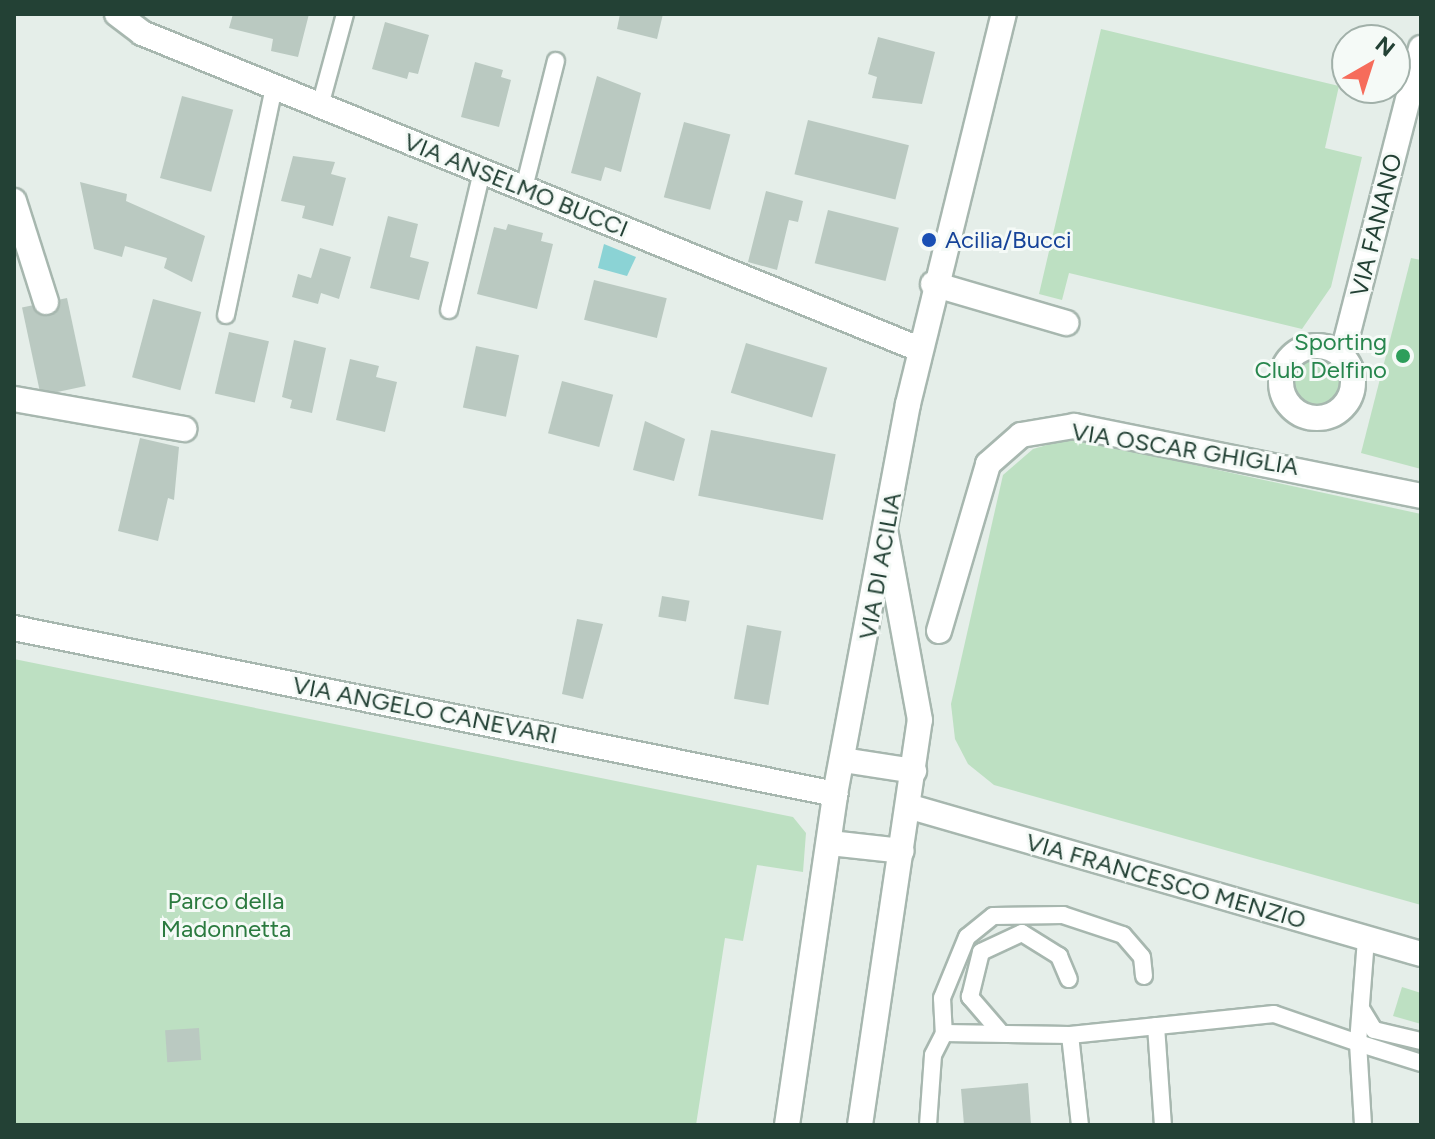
<!DOCTYPE html>
<html>
<head>
<meta charset="utf-8">
<style>
  body { margin:0 }
  #map { position:relative; width:1435px; height:1139px; overflow:hidden; background:#e5eee9; font-family:Figtree,sans-serif }
  div>[style] { position:absolute }
  [style*='--x'] { left:calc(var(--x)*1px); top:calc(var(--y)*1px); width:calc(var(--w)*1px); rotate:calc(var(--a)*1deg) }
  .green>* { inset:0; background:#bde0c2 }
  .round { border-radius:50% }
  .water>* { inset:0; background:#8bd3d5 }
  .building>* { inset:0; background:#bac9c1; transform-origin:0 0 }
  .roads { filter:drop-shadow(2px 0 #a7b7af) drop-shadow(-2px 0 #a7b7af) drop-shadow(0 2px #a7b7af) drop-shadow(0 -2px #a7b7af) }
  .lane>* { height:16px; margin:-8px; padding:0 8px; transform-origin:8px; border-radius:8px; background:#fff }
  .street>* { height:24px; margin:-12px; padding:0 12px; transform-origin:12px; border-radius:12px; background:#fff }
  .street>.ring { margin:-12px; padding:0; box-sizing:content-box; background:none; border:24px solid #fff; border-radius:50% }
  .secondary>* { height:24px; margin:-12px; padding:0 12px; transform-origin:12px; border-radius:12px; background:#fff }
  .dots>* { width:22px; height:22px; translate:-50% -50%; box-sizing:border-box; border:4px solid #f5faf7; border-radius:50% }
  span { translate:-50% -50%; white-space:nowrap; text-align:center; line-height:1.15; -webkit-text-stroke:6px #f5faf7; paint-order:stroke }
  .street-label { font-size:24px; color:#234135 }
  .transit-label { font-size:24px; color:#164399 }
  .left { translate:0 -50%; text-align:left }
  .leisure-label { font-size:24px; color:#27864d }
  .right { translate:-100% -50%; text-align:right }
  .park-label { font-size:24px; color:#2b7a3f }
  .frame { position:absolute; inset:0; border:16px solid #234135; pointer-events:none }
  .north { position:absolute; left:1331px; top:24px; width:80px; height:80px; box-sizing:border-box; background:#f5faf7; border:2px solid #a1b0a9; border-radius:50%; rotate:39deg; font-size:22px; font-weight:700; line-height:32px; text-align:center; color:#234135 }
  .north::after { content:''; display:block; margin:auto; width:28px; height:36px; background:#f66c5b; clip-path:polygon(50% 0,100% 100%,50% 72%,0 100%) }
</style>
</head>
<body>
<div id="map">
  <div class="green">
    <div style="clip-path:polygon(1101px 29px,1339px 86px,1325px 148px,1362px 157px,1331px 287px,1302px 329px,1069px 273px,1062px 300px,1039px 294px)"></div>
    <div style="clip-path:polygon(1411px 258px,1421px 260px,1421px 469px,1361px 453px)"></div>
    <div class="round" style="left:1290px;top:356px;width:54px;height:54px"></div>
    <div style="clip-path:polygon(1071px 438px,1421px 514px,1421px 905px,994px 785px,968px 764px,955px 739px,951px 704px,1003px 475px,1033px 449px)"></div>
    <div style="clip-path:polygon(14px 659px,793px 817px,806px 833px,803px 872px,757px 865px,743px 941px,725px 938px,696px 1125px,14px 1125px)"></div>
    <div style="clip-path:polygon(1402px 987px,1421px 993px,1421px 1024px,1393px 1016px)"></div>
  </div>
  <div class="water">
    <div style="clip-path:polygon(604px 244px,636px 257px,627px 276px,598px 268px)"></div>
  </div>
  <div class="building">
    <div style="clip-path:polygon(233px 14px,309px 14px,298px 57px,271px 51px,273px 39px,229px 28px)"></div>
    <div style="clip-path:polygon(620px 14px,663px 14px,657px 39px,617px 29px)"></div>
    <div style="clip-path:polygon(385px 22px,429px 35px,418px 74px,409px 72px,407px 79px,372px 69px)"></div>
    <div style="clip-path:polygon(878px 37px,935px 52px,922px 104px,872px 98px,877px 77px,868px 74px)"></div>
    <div style="clip-path:polygon(475px 62px,503px 70px,501px 77px,511px 80px,499px 127px,461px 117px)"></div>
    <div style="clip-path:polygon(597px 76px,641px 93px,621px 172px,605px 167px,601px 181px,571px 173px)"></div>
    <div style="left:182px;top:96px;width:53px;height:85px;rotate:15deg"></div>
    <div style="left:808px;top:120px;width:104px;height:56px;rotate:14deg"></div>
    <div style="left:684px;top:122px;width:48px;height:78px;rotate:15deg"></div>
    <div style="clip-path:polygon(293px 156px,335px 162px,331px 174px,346px 178px,333px 226px,302px 218px,305px 206px,281px 201px)"></div>
    <div style="clip-path:polygon(80px 182px,127px 194px,126px 201px,205px 236px,192px 282px,164px 268px,167px 258px,125px 246px,122px 257px,94px 249px)"></div>
    <div style="clip-path:polygon(766px 191px,803px 201px,798px 222px,789px 220px,777px 270px,748px 262px)"></div>
    <div style="left:828px;top:210px;width:73px;height:55px;rotate:14deg"></div>
    <div style="clip-path:polygon(388px 216px,418px 224px,410px 257px,429px 262px,419px 300px,370px 288px)"></div>
    <div style="clip-path:polygon(508px 224px,543px 233px,541px 241px,553px 244px,537px 309px,477px 294px,494px 227px,506px 230px)"></div>
    <div style="clip-path:polygon(320px 248px,351px 257px,339px 299px,321px 293px,318px 304px,292px 297px,298px 274px,311px 278px)"></div>
    <div style="left:594px;top:280px;width:75px;height:41px;rotate:14deg"></div>
    <div style="left:67px;top:298px;width:90px;height:46px;rotate:78deg"></div>
    <div style="left:153px;top:299px;width:50px;height:81px;rotate:15deg"></div>
    <div style="left:229px;top:332px;width:41px;height:63px;rotate:13deg"></div>
    <div style="clip-path:polygon(294px 340px,326px 348px,312px 413px,290px 408px,292px 400px,282px 397px)"></div>
    <div style="left:746px;top:343px;width:85px;height:52px;rotate:17deg"></div>
    <div style="left:476px;top:346px;width:44px;height:63px;rotate:12deg"></div>
    <div style="clip-path:polygon(350px 359px,379px 366px,376px 377px,397px 382px,385px 432px,336px 420px)"></div>
    <div style="left:562px;top:381px;width:53px;height:54px;rotate:15deg"></div>
    <div style="clip-path:polygon(645px 421px,685px 439px,674px 481px,633px 470px)"></div>
    <div style="left:711px;top:430px;width:127px;height:67px;rotate:11deg"></div>
    <div style="clip-path:polygon(140px 438px,179px 447px,174px 500px,168px 498px,158px 541px,118px 531px)"></div>
    <div style="left:662px;top:596px;width:28px;height:21px;rotate:10deg"></div>
    <div style="clip-path:polygon(577px 619px,603px 624px,583px 699px,562px 694px)"></div>
    <div style="left:747px;top:625px;width:35px;height:75px;rotate:10deg"></div>
    <div style="left:199px;top:1028px;width:32px;height:34px;rotate:86deg"></div>
    <div style="clip-path:polygon(1028px 1083px,1031px 1125px,964px 1125px,961px 1089px)"></div>
  </div>
  <div class="roads">
    <div class="lane">
      <div style="--x:320;--y:106;--w:95;--a:-74.8"></div>
      <div style="--x:524;--y:188;--w:131;--a:-75.9"></div>
      <div style="--x:449;--y:310;--w:142;--a:-76.6"></div>
      <div style="--x:226;--y:315;--w:233;--a:-78.1"></div>
      <div style="--x:1366;--y:939;--w:104;--a:94.4"></div>
      <div style="--x:1358;--y:1043;--w:66;--a:17.6"></div>
      <div style="--x:1144;--y:976;--w:19;--a:-96"></div>
      <div style="--x:1142;--y:957;--w:29;--a:-131"></div>
      <div style="--x:1123;--y:935;--w:63;--a:-161.6"></div>
      <div style="--x:1063;--y:915;--w:70;--a:179.2"></div>
      <div style="--x:993;--y:916;--w:33;--a:141"></div>
      <div style="--x:967;--y:937;--w:66;--a:112.3"></div>
      <div style="--x:942;--y:998;--w:35;--a:87"></div>
      <div style="--x:944;--y:1033;--w:126;--a:0.9"></div>
      <div style="--x:1070;--y:1035;--w:205;--a:-5.9"></div>
      <div style="--x:1274;--y:1014;--w:89;--a:19"></div>
      <div style="--x:1358;--y:1043;--w:82;--a:86.5"></div>
      <div style="--x:1362;--y:1010;--w:23;--a:59"></div>
      <div style="--x:1374;--y:1030;--w:48;--a:13.2"></div>
      <div style="--x:1156;--y:1026;--w:99;--a:86"></div>
      <div style="--x:1001;--y:1033;--w:48;--a:-130.7"></div>
      <div style="--x:970;--y:997;--w:46;--a:-76.3"></div>
      <div style="--x:981;--y:952;--w:45;--a:-24.9"></div>
      <div style="--x:1022;--y:933;--w:44;--a:31.9"></div>
      <div style="--x:1059;--y:956;--w:25;--a:67"></div>
      <div style="--x:1070;--y:1035;--w:91;--a:83.7"></div>
      <div style="--x:928;--y:1125;--w:70;--a:-85.9"></div>
      <div style="--x:933;--y:1055;--w:25;--a:-63"></div>
    </div>
    <div class="street">
      <div style="--x:117;--y:14;--w:31;--a:37"></div>
      <div style="--x:142;--y:33;--w:839;--a:22.13"></div>
      <div style="--x:14;--y:201;--w:106;--a:72.4"></div>
      <div style="--x:933;--y:284;--w:139;--a:16.3"></div>
      <div class="ring" style="left:1281px;top:346px;width:48px;height:48px"></div>
      <div style="--x:1342;--y:356;--w:318;--a:-75.6"></div>
      <div style="--x:14;--y:399;--w:173;--a:10"></div>
      <div style="--x:14;--y:628;--w:838;--a:11.43"></div>
      <div style="--x:939;--y:631;--w:174;--a:-73.6"></div>
      <div style="--x:988;--y:464;--w:44;--a:-41.3"></div>
      <div style="--x:1021;--y:435;--w:54;--a:-9.6"></div>
      <div style="--x:1074;--y:426;--w:354;--a:11.4"></div>
      <div style="--x:843;--y:760;--w:72;--a:8.8"></div>
      <div style="--x:911;--y:807;--w:531;--a:16.08"></div>
      <div style="--x:830;--y:843;--w:72;--a:6.3"></div>
      <div style="--x:860;--y:1125;--w:409;--a:-81.6"></div>
      <div style="--x:920;--y:720;--w:188;--a:-100.4"></div>
    </div>
    <div class="secondary">
      <div style="--x:787;--y:1125;--w:334;--a:-81.7"></div>
      <div style="--x:835;--y:794;--w:397;--a:-79.4"></div>
      <div style="--x:908;--y:404;--w:402;--a:-76.2"></div>
    </div>
  </div>
  <div class="dots">
    <div style="left:929px;top:240px;background:#1a4fb4"></div>
    <div style="left:1403px;top:356px;background:#2e9e5b"></div>
  </div>
  <div class="street-label">
    <span style="left:516px;top:185px;rotate:22deg">VIA ANSELMO BUCCI</span>
    <span style="left:1376px;top:225px;rotate:-76deg">VIA FANANO</span>
    <span style="left:1185px;top:449px;rotate:9deg">VIA OSCAR GHIGLIA</span>
    <span style="left:880px;top:566px;rotate:-80deg">VIA DI ACILIA</span>
    <span style="left:425px;top:710px;rotate:11deg">VIA ANGELO CANEVARI</span>
    <span style="left:1166px;top:881px;rotate:16deg">VIA FRANCESCO MENZIO</span>
  </div>
  <div class="transit-label">
    <span class="left" style="left:945px;top:240px">Acilia/Bucci</span>
  </div>
  <div class="leisure-label">
    <span class="right" style="left:1387px;top:356px">Sporting<br>Club Delfino</span>
  </div>
  <div class="park-label">
    <span style="left:226px;top:915px">Parco della<br>Madonnetta</span>
  </div>
  <div class="frame"></div>
  <div class="north">N</div>
</div>
</body>
</html>
